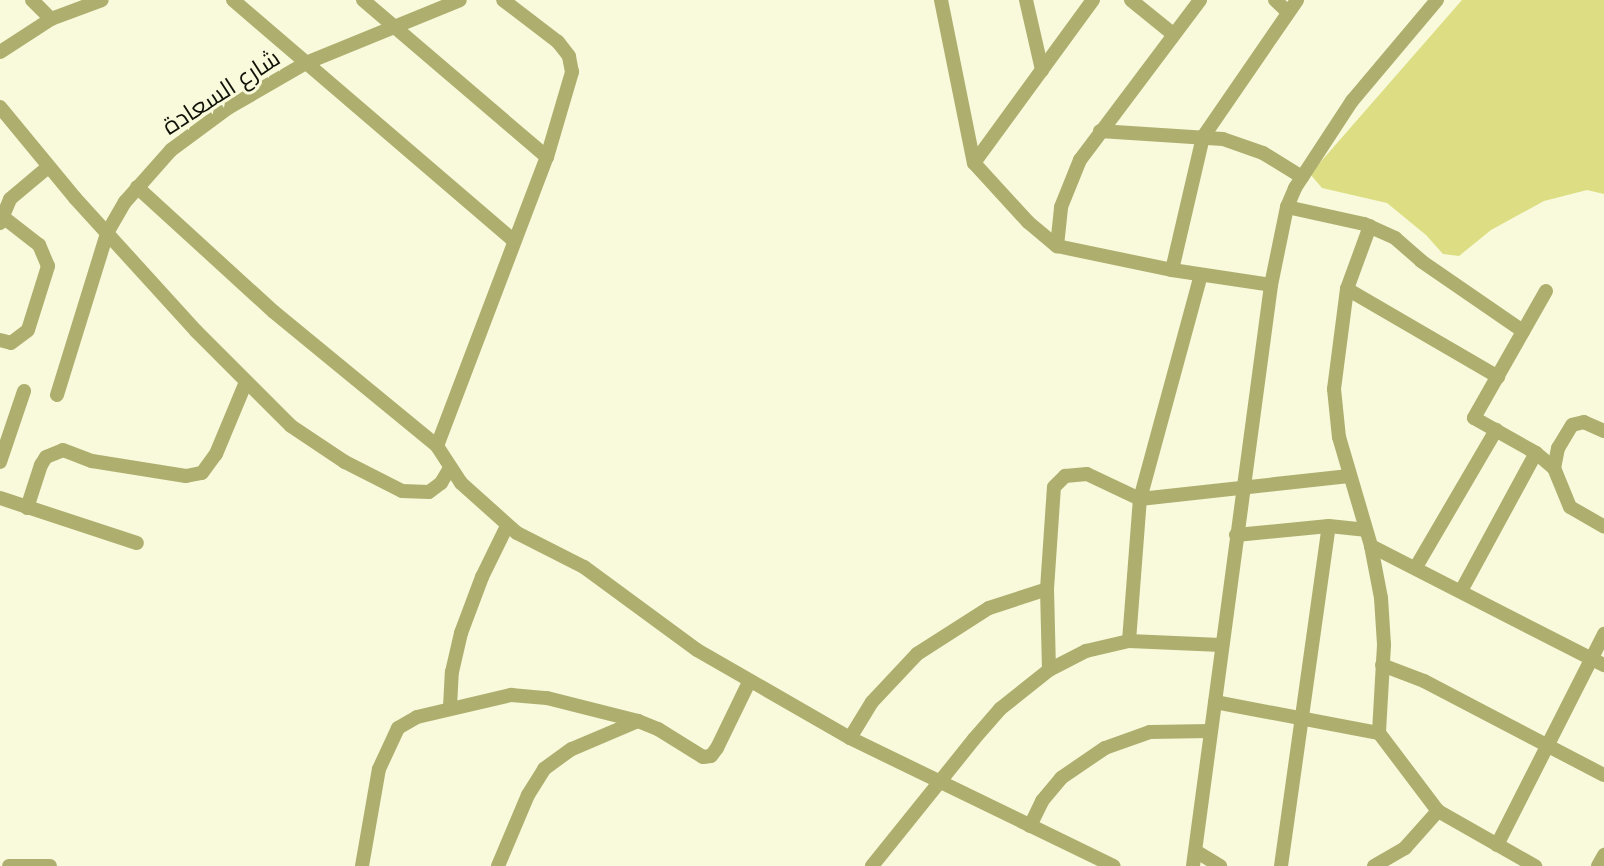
<!DOCTYPE html>
<html>
<head>
<meta charset="utf-8">
<style>
  body { margin:0 }
  #map { position:relative; width:1604px; height:866px; overflow:hidden; background:#f8fadb; font-family:Mulish,Cairo,sans-serif }
  div>[style] { position:absolute }
  [style*='--x'] { left:calc(var(--x)*1px); top:calc(var(--y)*1px); width:calc(var(--w)*1px); rotate:calc(var(--a)*1deg) }
  .green>* { inset:0; background:#ddde84 }
  .minor>* { height:14px; margin:-7px; padding:0 7px; transform-origin:7px; border-radius:7px; background:#aeaf6f }
  span { translate:-50% -50%; white-space:nowrap; text-align:center; line-height:1.15; -webkit-text-stroke:6px #f8fadb; paint-order:stroke }
  .street-label { font-size:24px; color:#111107 }
</style>
</head>
<body>
<div id="map">
  <div class="green">
    <div style="clip-path:polygon(1462px 0,1604px 0,1604px 194px,1587px 190px,1544px 201px,1491px 230px,1459px 256px,1443px 254px,1426px 235px,1387px 203px,1322px 188px,1310px 174px)"></div>
  </div>
  <div class="minor">
    <div style="--x:32;--y:0;--w:27;--a:45"></div>
    <div style="--x:233;--y:0;--w:369;--a:40.6"></div>
    <div style="--x:363;--y:0;--w:242;--a:40.5"></div>
    <div style="--x:941;--y:0;--w:166;--a:78.6"></div>
    <div style="--x:974;--y:163;--w:80;--a:47.5"></div>
    <div style="--x:1028;--y:222;--w:38;--a:40"></div>
    <div style="--x:1057;--y:246;--w:117;--a:11.8"></div>
    <div style="--x:1172;--y:270;--w:100;--a:8.6"></div>
    <div style="--x:1026;--y:0;--w:72;--a:77.1"></div>
    <div style="--x:1131;--y:0;--w:54;--a:39"></div>
    <div style="--x:1275;--y:0;--w:18;--a:43"></div>
    <div style="--x:0;--y:52;--w:61;--a:-32.9"></div>
    <div style="--x:51;--y:19;--w:54;--a:-20.4"></div>
    <div style="--x:0;--y:107;--w:118;--a:50.5"></div>
    <div style="--x:75;--y:198;--w:180;--a:47.7"></div>
    <div style="--x:196;--y:331;--w:134;--a:45"></div>
    <div style="--x:291;--y:426;--w:65;--a:33.7"></div>
    <div style="--x:345;--y:462;--w:64;--a:27"></div>
    <div style="--x:402;--y:491;--w:27;--a:2"></div>
    <div style="--x:429;--y:492;--w:15;--a:-37"></div>
    <div style="--x:441;--y:483;--w:17;--a:-59"></div>
    <div style="--x:1100;--y:131;--w:123;--a:3.7"></div>
    <div style="--x:1223;--y:139;--w:42;--a:19.3"></div>
    <div style="--x:1263;--y:153;--w:46;--a:31.6"></div>
    <div style="--x:974;--y:163;--w:202;--a:-53.9"></div>
    <div style="--x:137;--y:187;--w:185;--a:42.4"></div>
    <div style="--x:274;--y:312;--w:211;--a:39.4"></div>
    <div style="--x:437;--y:446;--w:44;--a:57"></div>
    <div style="--x:461;--y:483;--w:75;--a:41.8"></div>
    <div style="--x:517;--y:533;--w:75;--a:26.9"></div>
    <div style="--x:584;--y:567;--w:140;--a:36.3"></div>
    <div style="--x:697;--y:650;--w:177;--a:29.9"></div>
    <div style="--x:850;--y:738;--w:293;--a:25.9"></div>
    <div style="--x:1287;--y:207;--w:79;--a:12.4"></div>
    <div style="--x:1364;--y:224;--w:34;--a:24"></div>
    <div style="--x:1395;--y:238;--w:35;--a:41"></div>
    <div style="--x:1421;--y:261;--w:124;--a:34.5"></div>
    <div style="--x:0;--y:223;--w:26;--a:-67"></div>
    <div style="--x:10;--y:199;--w:50;--a:-40.1"></div>
    <div style="--x:1370;--y:226;--w:67;--a:110.1"></div>
    <div style="--x:1347;--y:289;--w:101;--a:97.4"></div>
    <div style="--x:1334;--y:389;--w:48;--a:84.1"></div>
    <div style="--x:1339;--y:437;--w:114;--a:73.6"></div>
    <div style="--x:1371;--y:546;--w:53;--a:79.1"></div>
    <div style="--x:1381;--y:598;--w:47;--a:86.3"></div>
    <div style="--x:1384;--y:645;--w:88;--a:93.3"></div>
    <div style="--x:1057;--y:246;--w:39;--a:-84"></div>
    <div style="--x:1061;--y:207;--w:51;--a:-68"></div>
    <div style="--x:1080;--y:160;--w:200;--a:-53.1"></div>
    <div style="--x:1172;--y:270;--w:137;--a:-76.9"></div>
    <div style="--x:1203;--y:137;--w:166;--a:-55.5"></div>
    <div style="--x:1347;--y:289;--w:175;--a:30.2"></div>
    <div style="--x:1546;--y:291;--w:146;--a:119.6"></div>
    <div style="--x:1474;--y:418;--w:71;--a:29.4"></div>
    <div style="--x:1536;--y:453;--w:23;--a:40"></div>
    <div style="--x:0;--y:340;--w:11;--a:15"></div>
    <div style="--x:11;--y:343;--w:21;--a:-37"></div>
    <div style="--x:28;--y:330;--w:67;--a:-72.6"></div>
    <div style="--x:48;--y:266;--w:23;--a:-113"></div>
    <div style="--x:39;--y:245;--w:46;--a:-142.1"></div>
    <div style="--x:57;--y:395;--w:170;--a:-72.8"></div>
    <div style="--x:107;--y:233;--w:36;--a:-60"></div>
    <div style="--x:125;--y:202;--w:69;--a:-48.5"></div>
    <div style="--x:171;--y:150;--w:71;--a:-36.4"></div>
    <div style="--x:228;--y:108;--w:90;--a:-30"></div>
    <div style="--x:306;--y:63;--w:166;--a:-22.2"></div>
    <div style="--x:1604;--y:431;--w:22;--a:-156"></div>
    <div style="--x:1584;--y:422;--w:12;--a:166"></div>
    <div style="--x:1572;--y:425;--w:27;--a:121"></div>
    <div style="--x:1558;--y:448;--w:20;--a:101"></div>
    <div style="--x:1554;--y:468;--w:42;--a:67.7"></div>
    <div style="--x:1570;--y:507;--w:39;--a:30"></div>
    <div style="--x:437;--y:446;--w:309;--a:-69.2"></div>
    <div style="--x:547;--y:157;--w:89;--a:-73.6"></div>
    <div style="--x:572;--y:72;--w:16;--a:-101"></div>
    <div style="--x:569;--y:56;--w:18;--a:-128"></div>
    <div style="--x:558;--y:42;--w:69;--a:-142.6"></div>
    <div style="--x:0;--y:462;--w:75;--a:-71.3"></div>
    <div style="--x:0;--y:498;--w:144;--a:18.2"></div>
    <div style="--x:27;--y:508;--w:45;--a:-72"></div>
    <div style="--x:41;--y:465;--w:9;--a:-58"></div>
    <div style="--x:46;--y:457;--w:18;--a:-22"></div>
    <div style="--x:63;--y:450;--w:31;--a:21"></div>
    <div style="--x:92;--y:461;--w:95;--a:9.1"></div>
    <div style="--x:186;--y:476;--w:16;--a:-11"></div>
    <div style="--x:202;--y:473;--w:24;--a:-54"></div>
    <div style="--x:216;--y:454;--w:78;--a:-67.4"></div>
    <div style="--x:1236;--y:535;--w:93;--a:-5.5"></div>
    <div style="--x:1329;--y:526;--w:36;--a:6"></div>
    <div style="--x:1371;--y:546;--w:262;--a:27.1"></div>
    <div style="--x:1416;--y:567;--w:159;--a:-59.7"></div>
    <div style="--x:1461;--y:591;--w:157;--a:-61.5"></div>
    <div style="--x:1129;--y:641;--w:142;--a:-85.6"></div>
    <div style="--x:1140;--y:499;--w:232;--a:-74.8"></div>
    <div style="--x:1382;--y:665;--w:45;--a:20.9"></div>
    <div style="--x:1424;--y:681;--w:203;--a:27.6"></div>
    <div style="--x:1049;--y:670;--w:81;--a:-91.4"></div>
    <div style="--x:1047;--y:589;--w:102;--a:-86.1"></div>
    <div style="--x:1054;--y:487;--w:16;--a:-45"></div>
    <div style="--x:1065;--y:476;--w:22;--a:-5"></div>
    <div style="--x:1087;--y:474;--w:59;--a:25.3"></div>
    <div style="--x:1140;--y:499;--w:208;--a:-6.3"></div>
    <div style="--x:1215;--y:702;--w:167;--a:10.7"></div>
    <div style="--x:1379;--y:733;--w:98;--a:52.9"></div>
    <div style="--x:1438;--y:811;--w:112;--a:29.6"></div>
    <div style="--x:450;--y:707;--w:35;--a:-87"></div>
    <div style="--x:452;--y:672;--w:40;--a:-77"></div>
    <div style="--x:461;--y:633;--w:60;--a:-69.4"></div>
    <div style="--x:482;--y:577;--w:57;--a:-63.9"></div>
    <div style="--x:850;--y:738;--w:42;--a:-58.6"></div>
    <div style="--x:872;--y:702;--w:66;--a:-46.8"></div>
    <div style="--x:917;--y:654;--w:85;--a:-32.6"></div>
    <div style="--x:989;--y:608;--w:61;--a:-18.1"></div>
    <div style="--x:1030;--y:826;--w:28;--a:-64"></div>
    <div style="--x:1042;--y:801;--w:30;--a:-50"></div>
    <div style="--x:1061;--y:778;--w:53;--a:-34.3"></div>
    <div style="--x:1105;--y:748;--w:48;--a:-19.6"></div>
    <div style="--x:1150;--y:732;--w:60;--a:-1"></div>
    <div style="--x:1497;--y:845;--w:237;--a:-63.1"></div>
    <div style="--x:1197;--y:852;--w:27;--a:31"></div>
    <div style="--x:9;--y:866;--w:41;--a:0"></div>
    <div style="--x:362;--y:866;--w:98;--a:-80.1"></div>
    <div style="--x:379;--y:769;--w:45;--a:-65.1"></div>
    <div style="--x:398;--y:728;--w:22;--a:-30"></div>
    <div style="--x:417;--y:717;--w:97;--a:-13.2"></div>
    <div style="--x:511;--y:695;--w:36;--a:5"></div>
    <div style="--x:547;--y:698;--w:94;--a:14.2"></div>
    <div style="--x:638;--y:721;--w:22;--a:22"></div>
    <div style="--x:658;--y:729;--w:53;--a:31.9"></div>
    <div style="--x:703;--y:757;--w:8;--a:-7"></div>
    <div style="--x:711;--y:756;--w:10;--a:-53"></div>
    <div style="--x:717;--y:748;--w:73;--a:-64.1"></div>
    <div style="--x:498;--y:866;--w:77;--a:-67.1"></div>
    <div style="--x:528;--y:795;--w:31;--a:-58"></div>
    <div style="--x:544;--y:769;--w:34;--a:-36"></div>
    <div style="--x:572;--y:749;--w:72;--a:-23"></div>
    <div style="--x:872;--y:866;--w:163;--a:-51.2"></div>
    <div style="--x:974;--y:739;--w:40;--a:-49"></div>
    <div style="--x:1000;--y:709;--w:63;--a:-38.5"></div>
    <div style="--x:1049;--y:670;--w:42;--a:-27.2"></div>
    <div style="--x:1086;--y:651;--w:44;--a:-13.1"></div>
    <div style="--x:1129;--y:641;--w:92;--a:2.5"></div>
    <div style="--x:1193;--y:866;--w:586;--a:-82.35"></div>
    <div style="--x:1271;--y:285;--w:80;--a:-78.4"></div>
    <div style="--x:1287;--y:207;--w:21;--a:-67"></div>
    <div style="--x:1295;--y:188;--w:104;--a:-56.8"></div>
    <div style="--x:1352;--y:101;--w:132;--a:-49.9"></div>
    <div style="--x:1281;--y:866;--w:343;--a:-82"></div>
    <div style="--x:1374;--y:866;--w:36;--a:-30"></div>
    <div style="--x:1405;--y:848;--w:50;--a:-48.3"></div>
    <div style="--x:1598;--y:866;--w:13;--a:-61"></div>
  </div>
  <div class="street-label">
    <span style="left:221px;top:92px;rotate:-33deg">شارع السعادة</span>
  </div>
</div>
</body>
</html>
